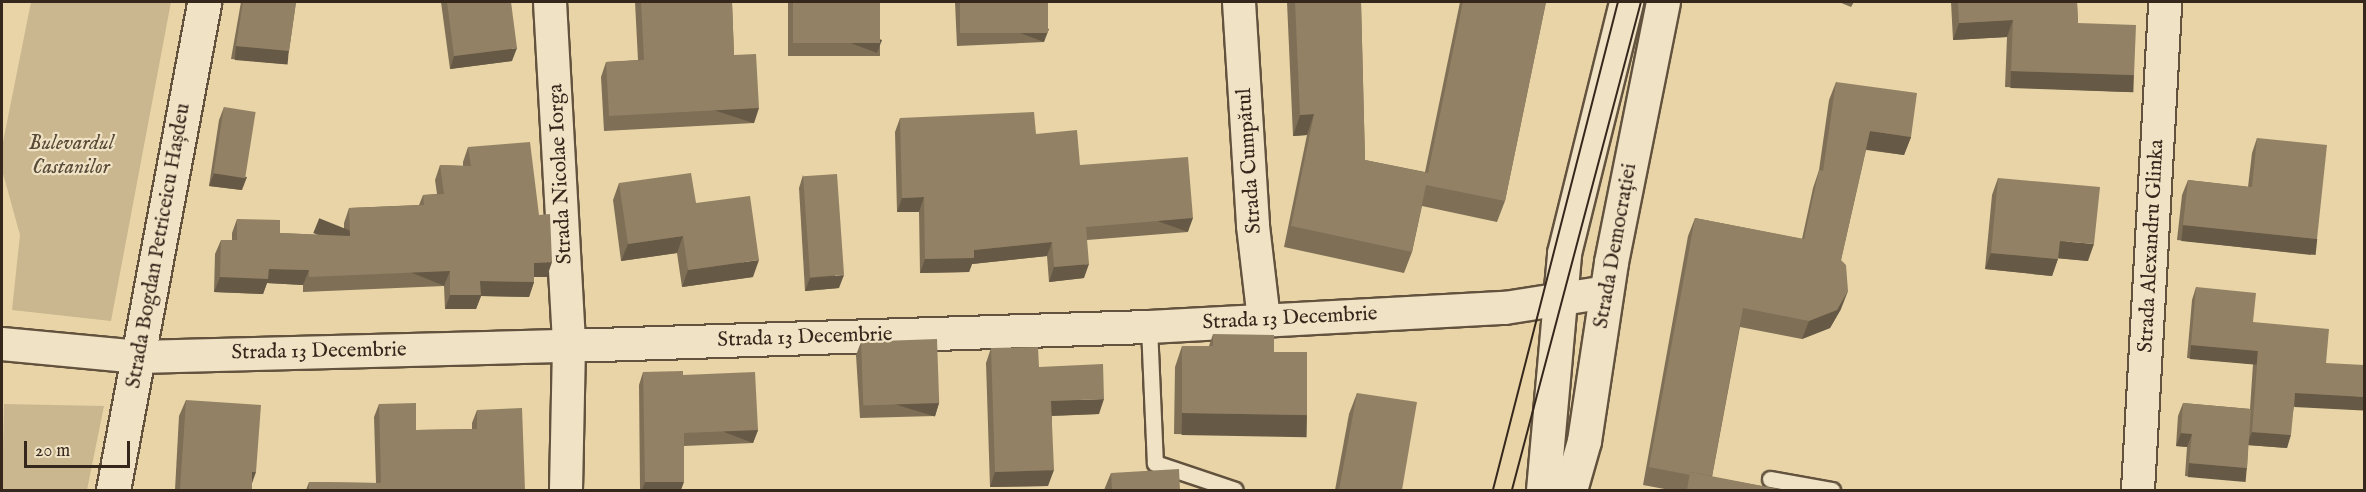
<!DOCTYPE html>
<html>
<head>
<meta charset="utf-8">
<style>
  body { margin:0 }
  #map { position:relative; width:2366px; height:492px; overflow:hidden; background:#e8d4a6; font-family:"IM FELL English",serif }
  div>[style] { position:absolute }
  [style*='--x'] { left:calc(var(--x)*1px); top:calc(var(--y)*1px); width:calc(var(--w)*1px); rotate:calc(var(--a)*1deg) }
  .green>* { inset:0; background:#cab78f }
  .roads { filter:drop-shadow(2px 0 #62523e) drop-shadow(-2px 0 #62523e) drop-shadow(0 2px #62523e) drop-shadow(0 -2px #62523e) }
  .lane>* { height:15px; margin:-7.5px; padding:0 7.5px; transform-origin:7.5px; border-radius:7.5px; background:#f0e3c5 }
  .street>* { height:32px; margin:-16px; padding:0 16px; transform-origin:16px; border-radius:16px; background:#f0e3c5 }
  .secondary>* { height:33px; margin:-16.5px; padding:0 16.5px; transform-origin:16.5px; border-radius:16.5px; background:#f0e3c5 }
  .tram>* { height:1.5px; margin:-0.75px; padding:0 0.75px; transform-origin:0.75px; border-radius:0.75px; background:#35271c }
  .wall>* { inset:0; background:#7e6f56; transform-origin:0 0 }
  .shaded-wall>* { inset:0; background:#665a46; transform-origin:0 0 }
  .building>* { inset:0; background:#928164; transform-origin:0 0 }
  span { translate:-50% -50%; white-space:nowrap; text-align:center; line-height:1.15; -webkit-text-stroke:4.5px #f0e3c5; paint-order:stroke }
  .park-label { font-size:21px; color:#5a4b39; font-style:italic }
  .street-label { font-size:21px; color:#35271c }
  .frame { position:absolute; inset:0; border:3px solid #35271c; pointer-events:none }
  .scale { position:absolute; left:24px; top:441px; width:106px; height:27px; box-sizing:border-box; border:3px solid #35271c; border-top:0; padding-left:8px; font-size:18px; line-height:21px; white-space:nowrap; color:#35271c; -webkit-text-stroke:4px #f0e3c5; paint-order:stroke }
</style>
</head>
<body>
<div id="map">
  <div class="green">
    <div style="clip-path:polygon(31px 2px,171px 2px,111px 321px,12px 310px,20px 235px,2px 170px,2px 147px)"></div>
    <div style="clip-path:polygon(4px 404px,104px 406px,87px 490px,2px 490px)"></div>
  </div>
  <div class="roads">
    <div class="lane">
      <div style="--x:1149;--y:327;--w:136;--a:87.5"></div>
      <div style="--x:1155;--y:463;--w:84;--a:18.6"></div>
      <div style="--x:1770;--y:479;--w:63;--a:10.1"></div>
    </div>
    <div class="street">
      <div style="--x:550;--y:2;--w:345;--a:86.8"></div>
      <div style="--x:569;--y:346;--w:144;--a:91.2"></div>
      <div style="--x:1239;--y:2;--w:224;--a:86.4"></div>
      <div style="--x:1253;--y:226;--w:95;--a:83.3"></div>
      <div style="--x:2;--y:344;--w:138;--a:5.4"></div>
      <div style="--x:139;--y:357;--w:430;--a:-1.5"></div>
      <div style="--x:569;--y:346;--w:580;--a:-1.88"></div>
      <div style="--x:1149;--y:327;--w:357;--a:-3.1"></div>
      <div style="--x:1505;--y:308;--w:103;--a:-8.9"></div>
      <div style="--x:2138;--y:490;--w:489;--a:-86.8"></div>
    </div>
    <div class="secondary">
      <div style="--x:113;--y:490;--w:496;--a:-79.4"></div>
      <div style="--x:1543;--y:490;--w:238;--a:-84.9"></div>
      <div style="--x:1564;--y:253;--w:259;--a:-76.1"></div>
      <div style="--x:1570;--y:490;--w:51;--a:-74.1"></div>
      <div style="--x:1584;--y:441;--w:181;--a:-81.4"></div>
      <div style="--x:1611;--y:262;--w:265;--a:-78.7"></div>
    </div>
  </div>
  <div class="tram">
    <div style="--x:1493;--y:490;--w:504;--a:-75.63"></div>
    <div style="--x:1512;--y:490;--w:505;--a:-75.19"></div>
  </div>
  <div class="wall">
    <div style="clip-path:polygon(241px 2px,296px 2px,289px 51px,284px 64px,231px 59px)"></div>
    <div style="clip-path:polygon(441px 2px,511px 2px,512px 61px,450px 69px)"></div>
    <div style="clip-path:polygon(635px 2px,732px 2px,734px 55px,754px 123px,604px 131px,601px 77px,606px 62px,638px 60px)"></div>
    <div style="left:788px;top:2px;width:92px;height:54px"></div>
    <div style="clip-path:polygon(955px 2px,1048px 2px,1044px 42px,957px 46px)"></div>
    <div style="clip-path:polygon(1287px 2px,1361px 2px,1365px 160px,1425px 172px,1460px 2px,1546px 2px,1505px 201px,1497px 222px,1422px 206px,1412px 252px,1404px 273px,1284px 247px,1307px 135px,1293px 136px)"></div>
    <div style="clip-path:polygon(1839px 2px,1854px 2px,1851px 7px)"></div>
    <div style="clip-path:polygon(1951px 2px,2077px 2px,2078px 23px,2134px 75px,2128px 92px,2005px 87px,2007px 37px,1953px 40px)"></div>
    <div style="clip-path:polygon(1836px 82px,1911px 137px,1904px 155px,1866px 150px,1841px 260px,1841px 309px,1830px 328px,1802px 339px,1740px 327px,1712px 477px,1783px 490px,1670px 490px,1643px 485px,1688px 236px,1695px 218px,1802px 239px,1813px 188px,1819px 170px,1829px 100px)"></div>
    <div style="clip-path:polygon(224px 107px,242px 190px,209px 186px,219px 120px)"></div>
    <div style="clip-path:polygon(900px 118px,1036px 134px,1080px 165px,1188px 232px,1087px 240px,1084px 278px,1049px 282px,1047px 256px,972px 264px,969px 272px,920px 273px,919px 212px,897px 212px,895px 132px)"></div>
    <div style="clip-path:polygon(2257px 138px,2317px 239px,2311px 255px,2177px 240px,2182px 195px,2188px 180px,2248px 187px,2252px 153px)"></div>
    <div style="clip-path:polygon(468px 147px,539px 215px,547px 277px,534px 277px,534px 282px,529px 297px,481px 296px,476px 309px,445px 309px,444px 286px,303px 292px,303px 285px,267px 283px,263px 294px,214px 292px,215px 254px,221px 240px,232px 240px,232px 233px,237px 219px,280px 233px,344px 236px,344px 223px,349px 208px,419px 205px,423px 195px,437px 194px,435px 180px,440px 165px,463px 166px,463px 162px)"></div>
    <div style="clip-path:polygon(803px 175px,839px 288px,805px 291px,799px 188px)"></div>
    <div style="clip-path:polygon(1998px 178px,2088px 261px,2058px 258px,2052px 276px,1985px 269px,1992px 195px)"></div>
    <div style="clip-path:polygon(619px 183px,696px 203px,753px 277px,682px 287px,677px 253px,621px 261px,613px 200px)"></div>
    <div style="clip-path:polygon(2196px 287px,2253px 322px,2326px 363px,2364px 410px,2294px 406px,2287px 448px,2248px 445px,2247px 468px,2242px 481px,2185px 476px,2187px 447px,2176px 446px,2178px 416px,2183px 403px,2250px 409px,2253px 364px,2187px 358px,2192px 300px)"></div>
    <div style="clip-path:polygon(1213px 334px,1274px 352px,1307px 415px,1299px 436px,1174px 434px,1175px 367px,1182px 346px,1209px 346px)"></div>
    <div style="clip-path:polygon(861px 342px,939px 403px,935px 416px,860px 418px,856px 355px)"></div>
    <div style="clip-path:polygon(991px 348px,1039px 367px,1099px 414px,1052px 416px,1048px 486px,990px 487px,986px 363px)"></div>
    <div style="clip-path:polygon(643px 372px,683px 375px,758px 430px,753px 443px,684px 446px,681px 490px,640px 490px,639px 385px)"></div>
    <div style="clip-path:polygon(1357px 393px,1402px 490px,1335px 490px,1349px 414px)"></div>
    <div style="clip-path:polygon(186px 400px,252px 483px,252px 490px,175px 490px,179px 416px)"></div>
    <div style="clip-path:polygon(379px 404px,416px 430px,472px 429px,472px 423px,477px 410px,525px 490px,306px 490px,309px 482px,376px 483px,374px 417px)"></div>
    <div style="clip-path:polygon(1111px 473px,1180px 490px,1104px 490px)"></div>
  </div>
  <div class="shaded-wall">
    <div style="clip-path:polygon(2013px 20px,2007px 37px,1953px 40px,1959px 23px)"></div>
    <div style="left:1049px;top:29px;width:14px;height:87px;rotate:111deg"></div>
    <div style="left:882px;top:40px;width:14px;height:87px;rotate:111deg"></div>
    <div style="left:236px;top:46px;width:53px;height:14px;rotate:5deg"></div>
    <div style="clip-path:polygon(517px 48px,512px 61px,450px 69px,454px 56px)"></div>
    <div style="left:2011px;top:71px;width:123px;height:17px;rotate:2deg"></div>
    <div style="left:759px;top:108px;width:16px;height:150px;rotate:108deg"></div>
    <div style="clip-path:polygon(1314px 114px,1307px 135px,1293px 136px,1300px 115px)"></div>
    <div style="clip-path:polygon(1870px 131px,1911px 137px,1904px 155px,1863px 149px)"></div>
    <div style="clip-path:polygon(214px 173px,247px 177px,242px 190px,209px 186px)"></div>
    <div style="clip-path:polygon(924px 197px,919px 212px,897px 212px,902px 198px)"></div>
    <div style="left:1193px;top:218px;width:15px;height:107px;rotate:110deg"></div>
    <div style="left:2183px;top:225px;width:135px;height:16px;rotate:6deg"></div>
    <div style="clip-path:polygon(683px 236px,677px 253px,621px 261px,628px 244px)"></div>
    <div style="clip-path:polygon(2060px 241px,2094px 244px,2088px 261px,2054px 258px)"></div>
    <div style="clip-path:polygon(1052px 242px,1047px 256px,972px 264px,969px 272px,920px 273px,925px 259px,974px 250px)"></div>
    <div style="clip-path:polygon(1991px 253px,2058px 259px,2052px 276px,1985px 269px)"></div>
    <div style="clip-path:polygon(759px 260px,753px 277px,682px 287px,688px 270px)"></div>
    <div style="clip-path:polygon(552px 262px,547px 277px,528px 277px,534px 263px)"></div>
    <div style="clip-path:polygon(1089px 264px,1084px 278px,1049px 282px,1054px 267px)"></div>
    <div style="clip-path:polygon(269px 269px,309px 270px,303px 285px,267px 283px,263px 294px,214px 292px,220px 277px)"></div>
    <div style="left:450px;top:271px;width:16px;height:141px;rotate:112deg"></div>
    <div style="clip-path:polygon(844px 275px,839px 288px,805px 291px,810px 278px)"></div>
    <div style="clip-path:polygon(480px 281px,534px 282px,529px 297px,481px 296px,476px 309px,445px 309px,450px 295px)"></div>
    <div style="clip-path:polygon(1848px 291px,1841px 309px,1830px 328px,1802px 339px,1809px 321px)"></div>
    <div style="left:2191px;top:345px;width:67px;height:14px;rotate:5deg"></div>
    <div style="left:2295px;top:393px;width:69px;height:14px;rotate:3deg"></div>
    <div style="clip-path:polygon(1104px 399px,1099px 414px,1046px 416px,1051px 401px)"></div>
    <div style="left:939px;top:403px;width:14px;height:75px;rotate:107deg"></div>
    <div style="left:1182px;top:413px;width:125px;height:22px;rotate:1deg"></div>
    <div style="left:758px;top:430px;width:14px;height:74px;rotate:111deg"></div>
    <div style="clip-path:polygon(2252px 432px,2291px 435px,2287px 448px,2247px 445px)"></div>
    <div style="clip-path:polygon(2181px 433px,2192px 434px,2187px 447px,2176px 446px)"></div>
    <div style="left:2189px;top:463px;width:58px;height:14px;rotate:5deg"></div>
    <div style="clip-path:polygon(1054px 470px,1048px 486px,990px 487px,995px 472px)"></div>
    <div style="clip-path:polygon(252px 472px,256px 472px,250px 489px)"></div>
    <div style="clip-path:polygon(645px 482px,684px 482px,681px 490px,642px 490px)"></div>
  </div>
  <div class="building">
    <div style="clip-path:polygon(243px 2px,296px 2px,289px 51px,236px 46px)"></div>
    <div style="clip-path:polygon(447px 2px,511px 2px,517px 48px,454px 56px)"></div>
    <div style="clip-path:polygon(641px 2px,732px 2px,734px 55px,756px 54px,759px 108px,609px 116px,606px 62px,644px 60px)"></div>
    <div style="left:793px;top:2px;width:87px;height:41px"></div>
    <div style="left:960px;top:2px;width:88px;height:31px"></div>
    <div style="clip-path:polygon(1295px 2px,1361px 2px,1365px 160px,1428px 173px,1463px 2px,1546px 2px,1505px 201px,1426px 185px,1412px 252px,1291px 226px,1314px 114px,1300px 115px)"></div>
    <div style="clip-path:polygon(1958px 2px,2077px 2px,2078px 23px,2136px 25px,2134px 75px,2011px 71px,2013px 20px,1959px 23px)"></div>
    <div style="clip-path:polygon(1836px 82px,1917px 93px,1911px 137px,1870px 131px,1841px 260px,1846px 265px,1848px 291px,1837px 310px,1809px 321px,1743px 308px,1712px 476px,1690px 472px,1690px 475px,1649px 467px,1695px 218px,1804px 239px,1819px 170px,1823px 171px)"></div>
    <div style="left:224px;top:107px;width:32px;height:67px;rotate:9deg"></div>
    <div style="clip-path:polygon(1034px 112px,1036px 134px,1077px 130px,1080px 165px,1188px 157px,1193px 218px,1086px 227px,1089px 264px,1054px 267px,1052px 242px,974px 250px,974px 258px,925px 259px,924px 197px,902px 198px,900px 118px)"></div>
    <div style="clip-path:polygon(2257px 138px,2327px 145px,2317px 239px,2183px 225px,2188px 180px,2252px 187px)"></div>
    <div style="clip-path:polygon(530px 142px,539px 215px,550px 214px,552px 262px,534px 263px,534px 282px,480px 281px,481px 295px,450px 295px,450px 271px,309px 277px,309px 270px,269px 269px,268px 279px,220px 277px,221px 240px,237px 240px,237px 219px,280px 220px,280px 233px,350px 236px,349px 208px,424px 205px,423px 195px,444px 194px,440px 165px,471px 166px,468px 147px)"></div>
    <div style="clip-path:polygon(691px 173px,696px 203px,750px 196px,759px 260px,688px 270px,683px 236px,628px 244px,619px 183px)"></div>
    <div style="left:837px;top:174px;width:101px;height:34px;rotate:86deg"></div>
    <div style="clip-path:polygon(1998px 178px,2100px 187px,2094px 244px,2060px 241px,2058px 259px,1991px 253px)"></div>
    <div style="clip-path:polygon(2196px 287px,2256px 293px,2253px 322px,2329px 329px,2326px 363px,2364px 365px,2364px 397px,2295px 393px,2291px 435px,2252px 432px,2258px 351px,2191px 345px)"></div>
    <div style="clip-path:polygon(1213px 334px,1274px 335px,1274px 352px,1307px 352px,1307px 415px,1182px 413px,1182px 346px,1213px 346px)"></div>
    <div style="left:937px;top:339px;width:64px;height:76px;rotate:88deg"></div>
    <div style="clip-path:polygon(1038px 347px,1039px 367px,1103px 364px,1104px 399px,1051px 401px,1054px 470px,995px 472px,991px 348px)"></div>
    <div style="clip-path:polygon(683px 371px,683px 375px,755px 372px,758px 430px,684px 433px,684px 482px,645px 482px,643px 372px)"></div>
    <div style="clip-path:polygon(1357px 393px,1417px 402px,1402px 490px,1339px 490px)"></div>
    <div style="clip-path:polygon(186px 400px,261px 405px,256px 472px,252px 472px,252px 490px,180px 490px)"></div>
    <div style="clip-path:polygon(416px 403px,416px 430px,477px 429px,477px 410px,522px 408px,525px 490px,309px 490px,309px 482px,381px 483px,379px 404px)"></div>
    <div style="clip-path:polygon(2183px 403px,2251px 409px,2247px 468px,2189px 463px,2192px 434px,2181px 433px)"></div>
    <div style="clip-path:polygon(1179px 469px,1180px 490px,1112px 490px,1111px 473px)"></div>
    <div style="clip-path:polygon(1690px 472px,1783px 490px,1687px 490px)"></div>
  </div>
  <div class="park-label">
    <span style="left:71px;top:156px">Bulevardul<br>Castanilor</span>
  </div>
  <div class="street-label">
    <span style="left:1250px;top:161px;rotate:-94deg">Strada Cumpătul</span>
    <span style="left:561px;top:174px;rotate:-93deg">Strada Nicolae Iorga</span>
    <span style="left:159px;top:246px;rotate:-80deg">Strada Bogdan Petriceicu Hașdeu</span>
    <span style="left:1616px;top:246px;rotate:-80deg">Strada Democrației</span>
    <span style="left:2152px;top:246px;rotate:-87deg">Strada Alexandru Glinka</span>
    <span style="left:1290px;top:319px;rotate:-3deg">Strada 13 Decembrie</span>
    <span style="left:805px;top:338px;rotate:-2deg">Strada 13 Decembrie</span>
    <span style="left:319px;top:352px;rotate:-1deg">Strada 13 Decembrie</span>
  </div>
  <div class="frame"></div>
  <div class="scale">20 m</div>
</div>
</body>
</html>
